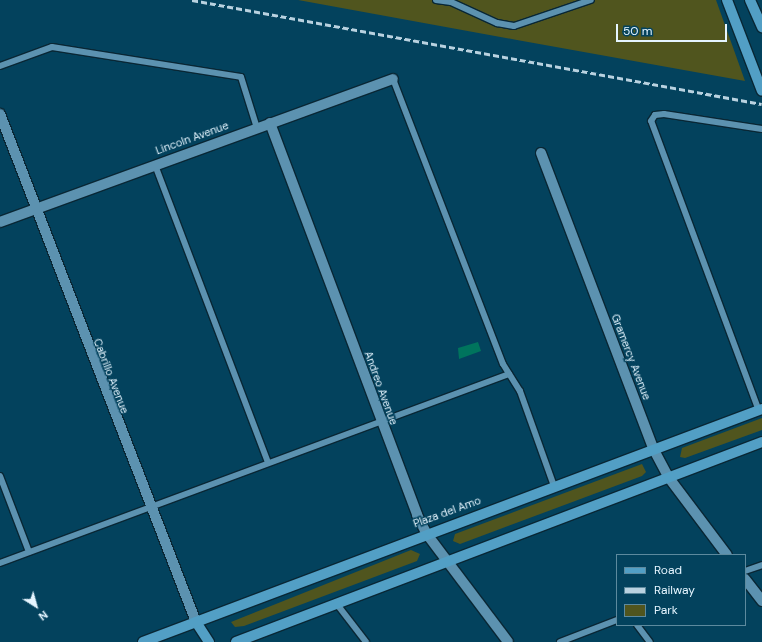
<!DOCTYPE html>
<html>
<head>
<meta charset="utf-8">
<style>
  body { margin:0 }
  #map { position:relative; width:762px; height:642px; overflow:hidden; background:#03425d; font-family:"DM Sans",sans-serif }
  div>[style] { position:absolute }
  [style*='--x'] { left:calc(var(--x)*1px); top:calc(var(--y)*1px); width:calc(var(--w)*1px); rotate:calc(var(--a)*1deg) }
  .green>* { inset:0; background:#50551e }
  .water>* { inset:0; background:#00745d }
  .roads { filter:drop-shadow(1px 0 #092735) drop-shadow(-1px 0 #092735) drop-shadow(0 1px #092735) drop-shadow(0 -1px #092735) }
  .service>* { height:6px; margin:-3px; padding:0 3px; transform-origin:3px; border-radius:3px; background:#5c92b0 }
  .minor>* { height:10px; margin:-5px; padding:0 5px; transform-origin:5px; border-radius:5px; background:#5c92b0 }
  .tertiary>* { height:10px; margin:-5px; padding:0 5px; transform-origin:5px; border-radius:5px; background:#5c92b0 }
  .secondary>* { height:10px; margin:-5px; padding:0 5px; transform-origin:5px; border-radius:5px; background:#529fc5 }
  .rail>* { height:3px; margin-top:-1.5px; transform-origin:0; background:repeating-linear-gradient(90deg,#b9d2e0 0 6px,transparent 0 9px) }
  span { translate:-50% -50%; white-space:nowrap; text-align:center; line-height:1.15; -webkit-text-stroke:3px #03425d; paint-order:stroke }
  .street-label { font-size:11px; color:#e5f5ff }
  .legend { position:absolute; left:616px; top:554px; width:130px; height:72px; box-sizing:border-box; background:#03425d; border:1px solid #5d8a9e; margin:0; padding:5px 7px; list-style:none; font-size:12px; color:#e5f5ff }
  .legend li { display:flex; align-items:center; gap:8px; height:20px }
  .legend b { width:20px; border:1px solid #5d8a9e }
  .north { position:absolute; left:16px; top:586px; width:40px; height:40px; -webkit-text-stroke:3px #03425d; paint-order:stroke; rotate:143deg; font-size:11px; font-weight:700; line-height:16px; text-align:center; color:#e5f5ff }
  .north::after { content:''; display:block; margin:auto; width:14px; height:18px; background:#e5f5ff; clip-path:polygon(50% 0,100% 100%,50% 72%,0 100%) }
  .scale { position:absolute; left:616px; top:24px; width:111px; height:18px; box-sizing:border-box; border:2px solid #e5f5ff; border-top:0; padding-left:5px; font-size:12px; line-height:14px; white-space:nowrap; color:#e5f5ff; -webkit-text-stroke:3px #03425d; paint-order:stroke }
</style>
</head>
<body>
<div id="map">
  <div class="green">
    <div style="clip-path:polygon(298px 0,716px 0,745px 81px,517px 40px)"></div>
    <div style="clip-path:polygon(762px 418px,762px 430px,685px 458px,680px 457px,682px 448px)"></div>
    <div style="clip-path:polygon(642px 464px,646px 472px,642px 476px,460px 544px,453px 541px,455px 534px)"></div>
    <div style="clip-path:polygon(411px 550px,420px 554px,417px 561px,244px 626px,235px 627px,231px 622px)"></div>
  </div>
  <div class="water">
    <div style="clip-path:polygon(478px 342px,481px 351px,459px 359px,458px 348px)"></div>
  </div>
  <div class="roads">
    <div class="service">
      <div style="--x:436;--y:0;--w:15;--a:8"></div>
      <div style="--x:451;--y:2;--w:51;--a:24.5"></div>
      <div style="--x:497;--y:23;--w:17;--a:10"></div>
      <div style="--x:514;--y:26;--w:81;--a:-18.7"></div>
      <div style="--x:0;--y:66;--w:55;--a:-20.1"></div>
      <div style="--x:52;--y:47;--w:191;--a:9"></div>
      <div style="--x:241;--y:77;--w:53;--a:72.6"></div>
      <div style="--x:393;--y:79;--w:305;--a:68.9"></div>
      <div style="--x:503;--y:364;--w:32;--a:58"></div>
      <div style="--x:520;--y:391;--w:101;--a:70.3"></div>
      <div style="--x:155;--y:165;--w:318;--a:69.2"></div>
      <div style="--x:759;--y:411;--w:309;--a:-110.4"></div>
      <div style="--x:651;--y:121;--w:7;--a:-56"></div>
      <div style="--x:655;--y:115;--w:9;--a:-6"></div>
      <div style="--x:664;--y:114;--w:99;--a:8.7"></div>
      <div style="--x:0;--y:476;--w:81;--a:69.1"></div>
      <div style="--x:0;--y:563;--w:543;--a:-20.37"></div>
      <div style="--x:745;--y:571;--w:18;--a:-19"></div>
      <div style="--x:336;--y:603;--w:49;--a:52.4"></div>
      <div style="--x:637;--y:625;--w:21;--a:53"></div>
      <div style="--x:560;--y:642;--w:61;--a:-21.1"></div>
    </div>
    <div class="minor">
      <div style="--x:270;--y:123;--w:419;--a:69.4"></div>
      <div style="--x:417;--y:515;--w:20;--a:63"></div>
      <div style="--x:426;--y:533;--w:136;--a:53"></div>
      <div style="--x:541;--y:153;--w:318;--a:69.2"></div>
      <div style="--x:654;--y:450;--w:32;--a:62"></div>
      <div style="--x:669;--y:478;--w:96;--a:53"></div>
      <div style="--x:0;--y:222;--w:418;--a:-20"></div>
      <div style="--x:745;--y:579;--w:28;--a:52"></div>
    </div>
    <div class="tertiary">
      <div style="--x:0;--y:114;--w:544;--a:68.9"></div>
    </div>
    <div class="secondary">
      <div style="--x:727;--y:0;--w:97;--a:69"></div>
      <div style="--x:750;--y:0;--w:30;--a:66"></div>
      <div style="--x:196;--y:622;--w:24;--a:57"></div>
      <div style="--x:143;--y:642;--w:661;--a:-20.63"></div>
      <div style="--x:236;--y:642;--w:563;--a:-20.82"></div>
    </div>
  </div>
  <div class="rail">
    <div style="--x:192;--y:0;--w:579;--a:10.34"></div>
  </div>
  <div class="street-label">
    <span style="left:192px;top:138px;rotate:-20deg">Lincoln Avenue</span>
    <span style="left:631px;top:357px;rotate:69deg">Gramercy Avenue</span>
    <span style="left:111px;top:376px;rotate:69deg">Cabrillo Avenue</span>
    <span style="left:381px;top:388px;rotate:70deg">Andreo Avenue</span>
    <span style="left:447px;top:512px;rotate:-20deg">Plaza del Amo</span>
  </div>
  <ul class="legend">
  <li><b style="height:5px;background:#529fc5"></b>Road</li>
  <li><b style="height:5px;background:#b9d2e0"></b>Railway</li>
  <li><b style="height:11px;background:#50551e"></b>Park</li>
  </ul>
  <div class="north">N</div>
  <div class="scale">50 m</div>
</div>
</body>
</html>
